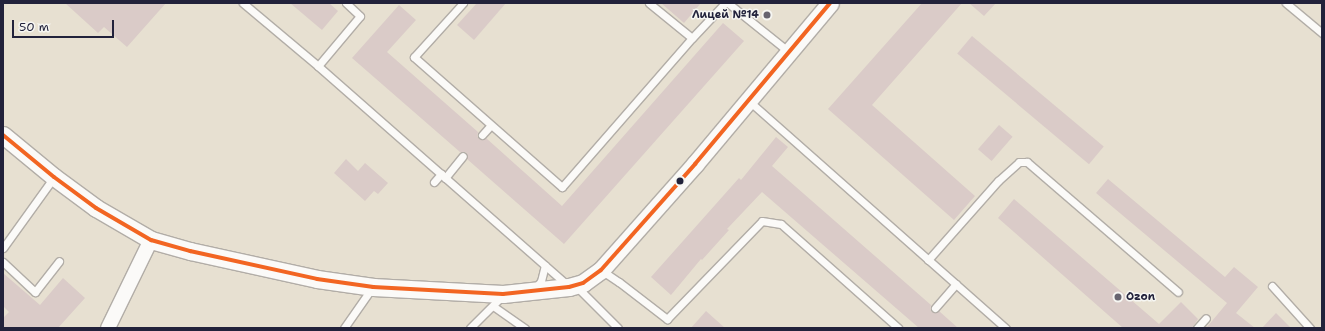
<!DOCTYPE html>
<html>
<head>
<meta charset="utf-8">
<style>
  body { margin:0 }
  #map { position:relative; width:1325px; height:331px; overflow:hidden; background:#e7e0d1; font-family:"Shantell Sans",sans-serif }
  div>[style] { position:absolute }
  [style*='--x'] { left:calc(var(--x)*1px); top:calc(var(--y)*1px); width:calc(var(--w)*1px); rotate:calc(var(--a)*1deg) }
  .building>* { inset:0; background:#dacbc8; transform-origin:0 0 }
  .roads { filter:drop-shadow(1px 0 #b2ada7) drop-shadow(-1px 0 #b2ada7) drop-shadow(0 1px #b2ada7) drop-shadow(0 -1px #b2ada7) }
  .service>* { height:7px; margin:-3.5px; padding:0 3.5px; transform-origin:3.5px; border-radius:3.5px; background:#fbfaf8 }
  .minor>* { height:14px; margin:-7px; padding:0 7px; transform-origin:7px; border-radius:7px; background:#fbfaf8 }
  .tertiary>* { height:17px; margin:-8.5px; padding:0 8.5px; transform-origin:8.5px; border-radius:8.5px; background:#fbfaf8 }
  .bus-1>* { height:4px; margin:-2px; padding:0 2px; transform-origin:2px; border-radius:2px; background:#f26522 }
  .dots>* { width:11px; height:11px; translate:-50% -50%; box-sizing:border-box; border:2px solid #f6f6f2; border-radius:50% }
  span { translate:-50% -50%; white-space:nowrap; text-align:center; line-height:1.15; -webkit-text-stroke:3px #f6f6f2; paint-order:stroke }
  .poi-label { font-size:11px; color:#22223b; font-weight:700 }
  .right { translate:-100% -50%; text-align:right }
  .left { translate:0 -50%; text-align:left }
  .frame { position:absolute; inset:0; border:4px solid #22223b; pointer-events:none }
  .scale { position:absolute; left:12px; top:20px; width:102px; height:18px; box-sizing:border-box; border:2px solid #22223b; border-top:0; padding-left:5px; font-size:12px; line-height:14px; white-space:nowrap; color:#22223b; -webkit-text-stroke:3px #f6f6f2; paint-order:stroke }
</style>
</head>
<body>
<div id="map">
  <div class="building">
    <div style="clip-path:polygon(65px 3px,166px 3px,127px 47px,104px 27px,98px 33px)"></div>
    <div style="clip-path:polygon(290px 3px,329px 3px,338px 11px,322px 30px)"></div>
    <div style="clip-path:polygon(477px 3px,506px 3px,474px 40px,457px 25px)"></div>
    <div style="clip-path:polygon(661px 3px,701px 3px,684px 23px)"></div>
    <div style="clip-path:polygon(922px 3px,962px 3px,872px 105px,975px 196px,954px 220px,828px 109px)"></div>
    <div style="clip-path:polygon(969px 3px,996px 3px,984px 16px)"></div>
    <div style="clip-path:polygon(399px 5px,416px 20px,387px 52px,478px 132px,477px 136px,479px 139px,486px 138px,562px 206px,723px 23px,744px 41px,564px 244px,467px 159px,466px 152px,460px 152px,352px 58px)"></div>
    <div style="left:972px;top:36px;width:172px;height:23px;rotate:40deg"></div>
    <div style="left:999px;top:125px;width:18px;height:32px;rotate:41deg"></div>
    <div style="clip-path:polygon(776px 137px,788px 147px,772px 166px,931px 305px,930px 309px,932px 312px,939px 311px,958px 328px,919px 328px,762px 192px,727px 229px,729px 230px,702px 260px,701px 259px,671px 295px,651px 277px,739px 178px,741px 180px)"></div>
    <div style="clip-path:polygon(346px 159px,358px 171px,365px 163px,388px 183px,378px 194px,374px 191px,365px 201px,334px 173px)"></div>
    <div style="clip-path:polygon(1108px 179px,1225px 277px,1234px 267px,1258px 287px,1236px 313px,1255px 328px,1204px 328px,1206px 326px,1207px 327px,1227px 303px,1096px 193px)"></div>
    <div style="clip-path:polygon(1014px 199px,1159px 324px,1181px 302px,1198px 319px,1192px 328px,1123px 328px,998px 218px)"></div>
    <div style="clip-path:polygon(3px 273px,40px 305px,63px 278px,85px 298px,58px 328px,3px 328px,3px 318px,9px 312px,3px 306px)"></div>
    <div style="clip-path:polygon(706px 311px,725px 328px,691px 328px)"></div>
    <div style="clip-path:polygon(1276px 313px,1291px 328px,1262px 328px)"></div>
  </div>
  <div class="roads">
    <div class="service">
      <div style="--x:243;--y:3;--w:98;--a:40"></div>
      <div style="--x:318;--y:66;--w:332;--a:41.3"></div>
      <div style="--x:463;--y:3;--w:73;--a:132.2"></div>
      <div style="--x:414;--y:57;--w:197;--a:41.3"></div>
      <div style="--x:562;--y:187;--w:198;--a:-48.9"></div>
      <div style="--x:692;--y:38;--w:48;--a:-46.7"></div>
      <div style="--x:649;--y:3;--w:55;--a:39.1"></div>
      <div style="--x:728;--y:3;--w:77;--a:38.7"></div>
      <div style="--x:1286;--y:3;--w:47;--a:39.8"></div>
      <div style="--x:318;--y:66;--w:65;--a:-50"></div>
      <div style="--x:360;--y:16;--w:19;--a:-137"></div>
      <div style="--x:749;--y:101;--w:343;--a:41.5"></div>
      <div style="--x:482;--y:135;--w:13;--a:-48"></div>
      <div style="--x:445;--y:178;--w:28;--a:-51"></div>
      <div style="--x:434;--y:182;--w:11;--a:-49"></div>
      <div style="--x:3;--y:248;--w:87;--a:-54.3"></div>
      <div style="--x:928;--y:260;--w:106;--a:-48.5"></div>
      <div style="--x:998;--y:181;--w:28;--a:-42"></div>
      <div style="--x:1019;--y:162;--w:8;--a:0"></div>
      <div style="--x:1027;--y:162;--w:199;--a:40.7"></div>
      <div style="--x:3;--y:262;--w:44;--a:43.2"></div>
      <div style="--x:35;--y:292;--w:39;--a:-52"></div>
      <div style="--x:601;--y:270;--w:22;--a:34"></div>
      <div style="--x:619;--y:282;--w:61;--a:37.6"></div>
      <div style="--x:667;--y:319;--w:136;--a:-45.9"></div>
      <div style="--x:762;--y:221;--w:19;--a:9"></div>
      <div style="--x:781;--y:224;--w:157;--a:41.6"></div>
      <div style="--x:576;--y:286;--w:59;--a:45"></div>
      <div style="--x:1272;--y:286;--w:57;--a:47.9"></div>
      <div style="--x:535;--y:288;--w:9;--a:-49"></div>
      <div style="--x:541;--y:281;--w:16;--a:-76"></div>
      <div style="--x:493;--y:306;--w:39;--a:35"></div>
      <div style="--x:935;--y:308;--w:32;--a:-49"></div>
      <div style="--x:344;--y:328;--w:49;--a:-55"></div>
      <div style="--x:470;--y:328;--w:45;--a:-45"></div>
      <div style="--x:1197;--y:328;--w:13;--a:-48"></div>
    </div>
    <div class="minor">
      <div style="--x:108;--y:328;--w:98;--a:-64"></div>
    </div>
    <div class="tertiary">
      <div style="--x:3;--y:135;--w:66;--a:39.5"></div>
      <div style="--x:54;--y:177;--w:52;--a:36.4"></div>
      <div style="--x:96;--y:208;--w:64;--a:30.2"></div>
      <div style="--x:151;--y:240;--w:41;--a:15.8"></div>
      <div style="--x:190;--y:251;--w:130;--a:12.4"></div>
      <div style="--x:317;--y:279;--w:57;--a:8.1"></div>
      <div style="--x:373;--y:287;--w:130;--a:3.1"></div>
      <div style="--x:503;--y:294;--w:66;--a:-6.1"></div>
      <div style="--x:569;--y:287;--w:15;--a:-16"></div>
      <div style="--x:583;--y:283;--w:22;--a:-36"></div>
      <div style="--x:601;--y:270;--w:142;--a:-48.4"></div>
      <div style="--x:695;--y:164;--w:210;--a:-50"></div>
    </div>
  </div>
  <div class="bus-1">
    <div style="--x:3;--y:135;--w:66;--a:39.5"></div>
    <div style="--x:54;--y:177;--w:52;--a:36.4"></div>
    <div style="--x:96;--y:208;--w:64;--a:30.2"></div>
    <div style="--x:151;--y:240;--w:41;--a:15.8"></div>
    <div style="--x:190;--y:251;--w:130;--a:12.4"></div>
    <div style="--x:317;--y:279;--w:57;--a:8.1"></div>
    <div style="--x:373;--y:287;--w:130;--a:3.1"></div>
    <div style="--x:503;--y:294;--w:66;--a:-6.1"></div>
    <div style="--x:569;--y:287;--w:15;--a:-16"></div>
    <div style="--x:583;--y:283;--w:22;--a:-36"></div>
    <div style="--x:601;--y:270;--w:142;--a:-48.4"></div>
    <div style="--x:695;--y:164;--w:210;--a:-50"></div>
  </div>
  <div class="dots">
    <div style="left:767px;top:15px;background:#676470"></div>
    <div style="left:680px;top:181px;background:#22223b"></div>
    <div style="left:1118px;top:297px;background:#676470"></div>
  </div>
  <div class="poi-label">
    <span class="right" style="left:759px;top:15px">Лицей №14</span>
    <span class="left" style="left:1126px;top:297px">Ozon</span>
  </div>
  <div class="frame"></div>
  <div class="scale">50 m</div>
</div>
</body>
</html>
